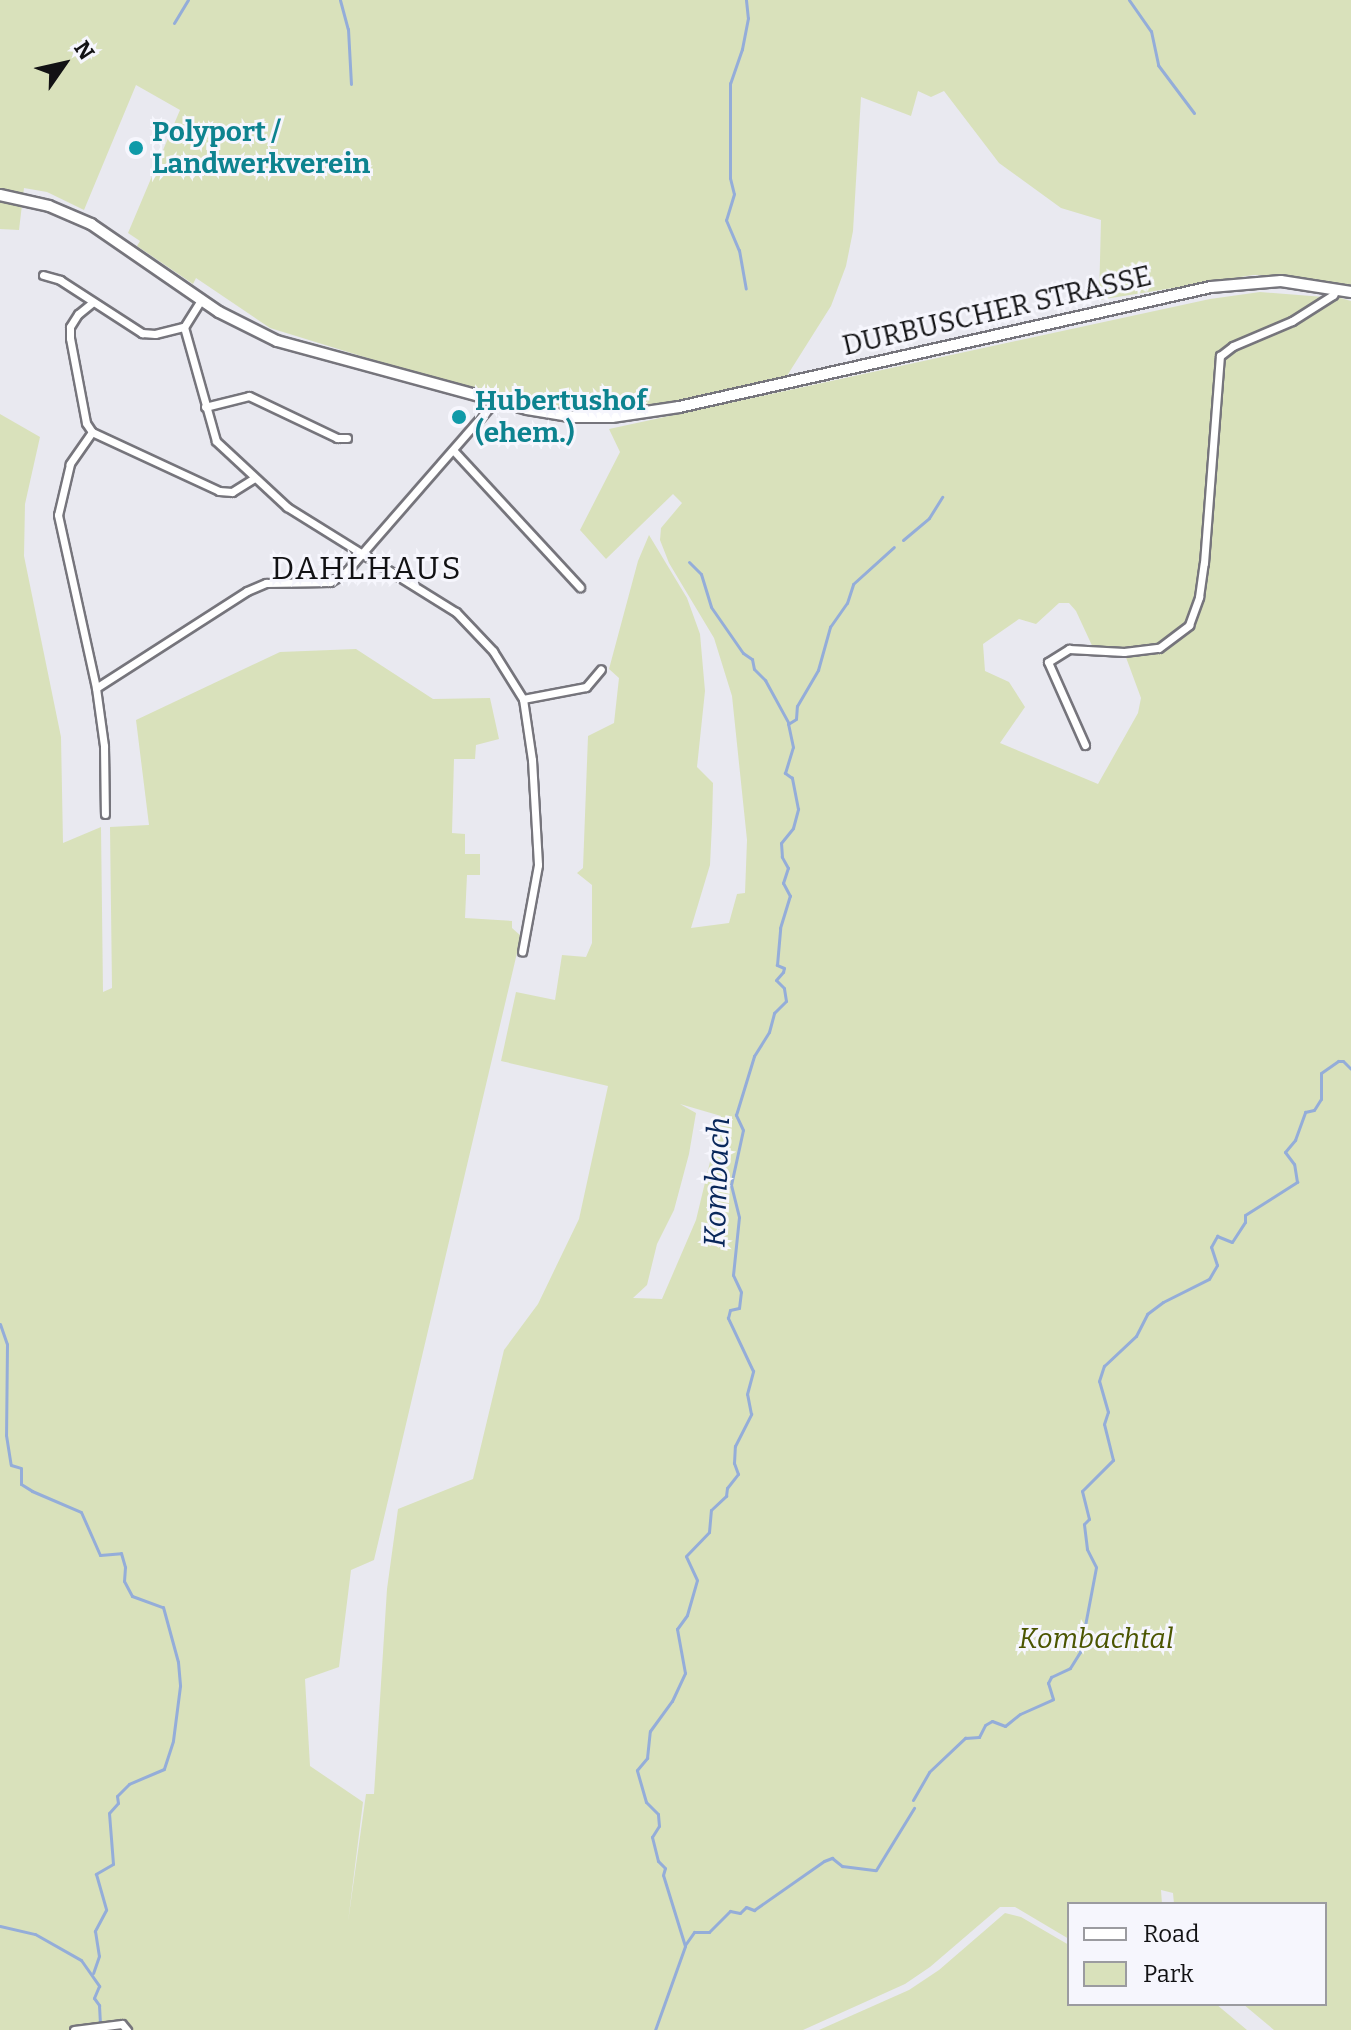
<!DOCTYPE html>
<html>
<head>
<meta charset="utf-8">
<style>
  body { margin:0 }
  #map { position:relative; width:1351px; height:2030px; overflow:hidden; background:#e9e9f0; font-family:Bitter,serif }
  div>[style] { position:absolute }
  [style*='--x'] { left:calc(var(--x)*1px); top:calc(var(--y)*1px); width:calc(var(--w)*1px); rotate:calc(var(--a)*1deg) }
  .green>* { inset:0; background:#d9e1bb }
  .stream>* { height:3px; margin:-1.5px; padding:0 1.5px; transform-origin:1.5px; border-radius:1.5px; background:#94add9 }
  .roads { filter:drop-shadow(2px 0 #76757c) drop-shadow(-2px 0 #76757c) drop-shadow(0 2px #76757c) drop-shadow(0 -2px #76757c) }
  .minor>* { height:7px; margin:-3.5px; padding:0 3.5px; transform-origin:3.5px; border-radius:3.5px; background:#fff }
  .secondary>* { height:10px; margin:-5px; padding:0 5px; transform-origin:5px; border-radius:5px; background:#fff }
  .dots>* { width:22px; height:22px; translate:-50% -50%; box-sizing:border-box; border:4px solid #f6f6fd; border-radius:50% }
  span { translate:-50% -50%; white-space:nowrap; text-align:center; line-height:1.15; -webkit-text-stroke:6px #f6f6fd; paint-order:stroke }
  .culture-label { font-size:28px; color:#0d838f; font-weight:700 }
  .left { translate:0 -50%; text-align:left }
  .street-label { font-size:28px; color:#121214 }
  .park-label { font-size:28px; color:#4b5500; font-style:italic }
  .water-label { font-size:30px; color:#09275b; font-style:italic }
  .quarter-label { font-size:32px; color:#121214; letter-spacing:2px }
  .legend { position:absolute; left:1067px; top:1902px; width:260px; height:104px; box-sizing:border-box; background:#f6f6fd; border:2px solid #9b9ba0; margin:0; padding:10px 14px; list-style:none; font-size:24px; color:#121214 }
  .legend li { display:flex; align-items:center; gap:16px; height:40px }
  .legend b { width:40px; border:2px solid #9b9ba0 }
  .north { position:absolute; left:24px; top:24px; width:80px; height:80px; -webkit-text-stroke:6px #f6f6fd; paint-order:stroke; rotate:56deg; font-size:22px; font-weight:700; line-height:32px; text-align:center; color:#121214 }
  .north::after { content:''; display:block; margin:auto; width:28px; height:36px; background:#121214; clip-path:polygon(50% 0,100% 100%,50% 72%,0 100%) }
</style>
</head>
<body>
<div id="map">
  <div class="green">
    <div style="clip-path:polygon(0 0,1351px 0,1351px 285px,1281px 275px,1253px 275px,1099px 300px,1101px 220px,1061px 208px,999px 163px,944px 91px,931px 97px,918px 91px,911px 116px,861px 97px,853px 231px,846px 266px,831px 306px,785px 379px,629px 412px,579px 414px,548px 409px,491px 396px,270px 328px,196px 278px,193px 284px,137px 246px,140px 241px,128px 233px,180px 110px,136px 85px,84px 210px,47px 192px,24px 188px,19px 230px,0 229px)"></div>
    <div style="clip-path:polygon(evenodd,1260px 292px,1324px 297px,1291px 317px,1293px 324px,1337px 297px,1351px 301px,1351px 2030px,1274px 2030px,1243px 2004px,1325px 2004px,1325px 1904px,1174px 1904px,1173px 1893px,1161px 1890px,1162px 1904px,1069px 1904px,1069px 1939px,1015px 1907px,1000px 1907px,930px 1967px,905px 1984px,803px 2030px,0 2030px,0 414px,40px 437px,25px 504px,24px 556px,61px 737px,63px 843px,101px 827px,103px 992px,112px 988px,110px 827px,149px 825px,136px 720px,280px 652px,356px 649px,433px 699px,490px 698px,499px 739px,476px 745px,475px 759px,454px 759px,452px 833px,465px 834px,465px 854px,480px 854px,480px 875px,467px 875px,465px 918px,512px 921px,512px 928px,521px 936px,374px 1560px,351px 1570px,339px 1667px,305px 1679px,310px 1766px,363px 1802px,348px 1922px,366px 1794px,374px 1794px,387px 1589px,398px 1509px,473px 1479px,504px 1350px,538px 1304px,579px 1219px,608px 1086px,501px 1061px,516px 992px,555px 1000px,562px 955px,586px 957px,592px 943px,592px 885px,577px 873px,583px 868px,588px 736px,614px 723px,619px 678px,609px 669px,638px 561px,649px 535px,687px 598px,700px 634px,705px 691px,697px 767px,713px 783px,712px 824px,710px 865px,691px 928px,729px 923px,737px 894px,745px 893px,747px 840px,732px 696px,714px 638px,669px 563px,660px 540px,661px 528px,682px 503px,673px 494px,606px 559px,580px 530px,620px 452px,609px 429px,1210px 299px,1260px 292px,1059px 603px,1069px 603px,1076px 611px,1095px 652px,1124px 652px,1141px 698px,1138px 713px,1098px 784px,1000px 743px,1025px 707px,1009px 682px,985px 671px,983px 644px,1019px 619px,1036px 624px,1059px 603px,1260px 292px,680px 1104px,721px 1116px,696px 1220px,662px 1299px,633px 1298px,647px 1285px,657px 1244px,674px 1210px,689px 1154px,696px 1113px,680px 1104px)"></div>
    <div style="clip-path:polygon(1005px 1913px,1021px 1917px,1069px 1945px,1069px 2004px,1216px 2004px,1247px 2030px,819px 2030px,909px 1990px,939px 1970px)"></div>
  </div>
  <div class="stream">
    <div style="--x:340;--y:0;--w:30;--a:75"></div>
    <div style="--x:348;--y:29;--w:55;--a:86.9"></div>
    <div style="--x:746;--y:0;--w:18;--a:84"></div>
    <div style="--x:748;--y:18;--w:32;--a:101"></div>
    <div style="--x:742;--y:49;--w:36;--a:109"></div>
    <div style="--x:730;--y:83;--w:95;--a:90"></div>
    <div style="--x:730;--y:178;--w:16;--a:76"></div>
    <div style="--x:734;--y:194;--w:27;--a:107"></div>
    <div style="--x:726;--y:220;--w:33;--a:67"></div>
    <div style="--x:739;--y:250;--w:39;--a:80"></div>
    <div style="--x:1129;--y:0;--w:38;--a:55"></div>
    <div style="--x:1151;--y:31;--w:35;--a:78"></div>
    <div style="--x:1158;--y:65;--w:60;--a:53.1"></div>
    <div style="--x:174;--y:23;--w:27;--a:-59"></div>
    <div style="--x:903;--y:540;--w:34;--a:-40"></div>
    <div style="--x:929;--y:518;--w:25;--a:-58"></div>
    <div style="--x:689;--y:562;--w:17;--a:45"></div>
    <div style="--x:701;--y:574;--w:34;--a:73"></div>
    <div style="--x:711;--y:607;--w:56;--a:55.2"></div>
    <div style="--x:743;--y:653;--w:11;--a:34"></div>
    <div style="--x:752;--y:659;--w:10;--a:79"></div>
    <div style="--x:754;--y:669;--w:16;--a:45"></div>
    <div style="--x:765;--y:680;--w:48;--a:61.3"></div>
    <div style="--x:0;--y:1324;--w:21;--a:71"></div>
    <div style="--x:7;--y:1344;--w:91;--a:90.6"></div>
    <div style="--x:6;--y:1435;--w:30;--a:81"></div>
    <div style="--x:11;--y:1465;--w:10;--a:17"></div>
    <div style="--x:21;--y:1468;--w:16;--a:90"></div>
    <div style="--x:21;--y:1484;--w:13;--a:32"></div>
    <div style="--x:32;--y:1491;--w:53;--a:23.2"></div>
    <div style="--x:81;--y:1512;--w:47;--a:66.2"></div>
    <div style="--x:100;--y:1555;--w:21;--a:-5"></div>
    <div style="--x:121;--y:1553;--w:15;--a:74"></div>
    <div style="--x:125;--y:1567;--w:14;--a:94"></div>
    <div style="--x:124;--y:1581;--w:17;--a:62"></div>
    <div style="--x:132;--y:1596;--w:33;--a:20"></div>
    <div style="--x:163;--y:1607;--w:57;--a:74.7"></div>
    <div style="--x:178;--y:1662;--w:24;--a:85"></div>
    <div style="--x:180;--y:1686;--w:55;--a:97.3"></div>
    <div style="--x:173;--y:1741;--w:29;--a:108"></div>
    <div style="--x:164;--y:1769;--w:38;--a:157"></div>
    <div style="--x:129;--y:1784;--w:17;--a:135"></div>
    <div style="--x:117;--y:1796;--w:7;--a:82"></div>
    <div style="--x:118;--y:1803;--w:13;--a:132"></div>
    <div style="--x:109;--y:1813;--w:51;--a:85.5"></div>
    <div style="--x:113;--y:1864;--w:20;--a:150"></div>
    <div style="--x:96;--y:1874;--w:37;--a:74"></div>
    <div style="--x:106;--y:1910;--w:24;--a:118"></div>
    <div style="--x:95;--y:1931;--w:25;--a:81"></div>
    <div style="--x:99;--y:1956;--w:18;--a:109"></div>
    <div style="--x:913;--y:1800;--w:32;--a:-60"></div>
    <div style="--x:929;--y:1772;--w:50;--a:-43.4"></div>
    <div style="--x:965;--y:1738;--w:14;--a:-4"></div>
    <div style="--x:979;--y:1737;--w:13;--a:-63"></div>
    <div style="--x:985;--y:1725;--w:8;--a:-30"></div>
    <div style="--x:992;--y:1721;--w:14;--a:21"></div>
    <div style="--x:1005;--y:1726;--w:19;--a:-39"></div>
    <div style="--x:1020;--y:1714;--w:36;--a:-24"></div>
    <div style="--x:1053;--y:1699;--w:17;--a:-107"></div>
    <div style="--x:1048;--y:1683;--w:7;--a:-63"></div>
    <div style="--x:1051;--y:1677;--w:21;--a:-25"></div>
    <div style="--x:1070;--y:1668;--w:19;--a:-58"></div>
    <div style="--x:1080;--y:1652;--w:86;--a:-79.3"></div>
    <div style="--x:1096;--y:1567;--w:20;--a:-117"></div>
    <div style="--x:1087;--y:1549;--w:25;--a:-97"></div>
    <div style="--x:1084;--y:1524;--w:7;--a:-45"></div>
    <div style="--x:1089;--y:1519;--w:29;--a:-104"></div>
    <div style="--x:1082;--y:1491;--w:44;--a:-45"></div>
    <div style="--x:1113;--y:1460;--w:37;--a:-104"></div>
    <div style="--x:1104;--y:1424;--w:13;--a:-72"></div>
    <div style="--x:1108;--y:1412;--w:32;--a:-106"></div>
    <div style="--x:1099;--y:1381;--w:16;--a:-72"></div>
    <div style="--x:1104;--y:1366;--w:44;--a:-43.2"></div>
    <div style="--x:1136;--y:1336;--w:25;--a:-63"></div>
    <div style="--x:1147;--y:1314;--w:20;--a:-37"></div>
    <div style="--x:1163;--y:1302;--w:51;--a:-26.6"></div>
    <div style="--x:1209;--y:1279;--w:16;--a:-60"></div>
    <div style="--x:1217;--y:1265;--w:19;--a:-108"></div>
    <div style="--x:1211;--y:1247;--w:13;--a:-61"></div>
    <div style="--x:1217;--y:1236;--w:16;--a:22"></div>
    <div style="--x:1232;--y:1242;--w:24;--a:-57"></div>
    <div style="--x:1245;--y:1222;--w:7;--a:-90"></div>
    <div style="--x:1245;--y:1215;--w:62;--a:-32.4"></div>
    <div style="--x:1297;--y:1182;--w:18;--a:-99"></div>
    <div style="--x:1294;--y:1164;--w:15;--a:-127"></div>
    <div style="--x:1285;--y:1152;--w:16;--a:-50"></div>
    <div style="--x:1295;--y:1140;--w:30;--a:-70"></div>
    <div style="--x:1305;--y:1112;--w:9;--a:-13"></div>
    <div style="--x:1314;--y:1110;--w:13;--a:-58"></div>
    <div style="--x:1321;--y:1099;--w:26;--a:-90"></div>
    <div style="--x:1321;--y:1073;--w:21;--a:-35"></div>
    <div style="--x:1338;--y:1061;--w:5;--a:0"></div>
    <div style="--x:1343;--y:1061;--w:11;--a:45"></div>
    <div style="--x:0;--y:1926;--w:36;--a:13"></div>
    <div style="--x:35;--y:1934;--w:53;--a:29.5"></div>
    <div style="--x:81;--y:1960;--w:32;--a:55"></div>
    <div style="--x:99;--y:1986;--w:13;--a:113"></div>
    <div style="--x:94;--y:1998;--w:9;--a:54"></div>
    <div style="--x:99;--y:2005;--w:17;--a:87"></div>
    <div style="--x:685;--y:1945;--w:16;--a:-55"></div>
    <div style="--x:694;--y:1932;--w:15;--a:0"></div>
    <div style="--x:709;--y:1932;--w:30;--a:-45"></div>
    <div style="--x:730;--y:1911;--w:10;--a:11"></div>
    <div style="--x:740;--y:1913;--w:8;--a:-45"></div>
    <div style="--x:746;--y:1907;--w:9;--a:21"></div>
    <div style="--x:754;--y:1910;--w:85;--a:-35"></div>
    <div style="--x:824;--y:1861;--w:9;--a:-21"></div>
    <div style="--x:832;--y:1858;--w:13;--a:39"></div>
    <div style="--x:842;--y:1866;--w:34;--a:7"></div>
    <div style="--x:876;--y:1870;--w:73;--a:-58.5"></div>
    <div style="--x:655;--y:2030;--w:89;--a:-70.3"></div>
    <div style="--x:685;--y:1946;--w:74;--a:-107.2"></div>
    <div style="--x:663;--y:1875;--w:7;--a:-74"></div>
    <div style="--x:665;--y:1868;--w:10;--a:-135"></div>
    <div style="--x:658;--y:1861;--w:25;--a:-104"></div>
    <div style="--x:652;--y:1837;--w:13;--a:-58"></div>
    <div style="--x:659;--y:1826;--w:12;--a:-95"></div>
    <div style="--x:658;--y:1814;--w:17;--a:-135"></div>
    <div style="--x:646;--y:1802;--w:33;--a:-106"></div>
    <div style="--x:637;--y:1770;--w:16;--a:-50"></div>
    <div style="--x:647;--y:1758;--w:27;--a:-84"></div>
    <div style="--x:650;--y:1731;--w:37;--a:-54"></div>
    <div style="--x:672;--y:1701;--w:31;--a:-65"></div>
    <div style="--x:685;--y:1673;--w:45;--a:-100.3"></div>
    <div style="--x:677;--y:1629;--w:17;--a:-54"></div>
    <div style="--x:687;--y:1615;--w:36;--a:-74"></div>
    <div style="--x:697;--y:1580;--w:26;--a:-115"></div>
    <div style="--x:686;--y:1556;--w:33;--a:-46"></div>
    <div style="--x:709;--y:1532;--w:22;--a:-85"></div>
    <div style="--x:711;--y:1510;--w:21;--a:-43"></div>
    <div style="--x:726;--y:1496;--w:8;--a:-83"></div>
    <div style="--x:727;--y:1488;--w:18;--a:-52"></div>
    <div style="--x:738;--y:1474;--w:12;--a:-110"></div>
    <div style="--x:734;--y:1463;--w:17;--a:-87"></div>
    <div style="--x:735;--y:1446;--w:36;--a:-63"></div>
    <div style="--x:751;--y:1414;--w:20;--a:-101"></div>
    <div style="--x:747;--y:1394;--w:24;--a:-75"></div>
    <div style="--x:753;--y:1371;--w:59;--a:-115.3"></div>
    <div style="--x:728;--y:1318;--w:8;--a:-76"></div>
    <div style="--x:730;--y:1310;--w:9;--a:-13"></div>
    <div style="--x:739;--y:1308;--w:16;--a:-83"></div>
    <div style="--x:741;--y:1292;--w:19;--a:-115"></div>
    <div style="--x:733;--y:1275;--w:58;--a:-84.1"></div>
    <div style="--x:739;--y:1217;--w:33;--a:-104"></div>
    <div style="--x:731;--y:1185;--w:56;--a:-77.7"></div>
    <div style="--x:743;--y:1130;--w:17;--a:-115"></div>
    <div style="--x:736;--y:1115;--w:62;--a:-73"></div>
    <div style="--x:754;--y:1056;--w:28;--a:-58"></div>
    <div style="--x:769;--y:1032;--w:20;--a:-75"></div>
    <div style="--x:774;--y:1013;--w:17;--a:-45"></div>
    <div style="--x:786;--y:1001;--w:13;--a:-99"></div>
    <div style="--x:784;--y:988;--w:11;--a:-135"></div>
    <div style="--x:776;--y:980;--w:11;--a:-49"></div>
    <div style="--x:783;--y:972;--w:4;--a:-76"></div>
    <div style="--x:784;--y:968;--w:8;--a:-157"></div>
    <div style="--x:777;--y:965;--w:37;--a:-85"></div>
    <div style="--x:780;--y:928;--w:34;--a:-73"></div>
    <div style="--x:790;--y:896;--w:15;--a:-118"></div>
    <div style="--x:783;--y:883;--w:16;--a:-72"></div>
    <div style="--x:788;--y:868;--w:13;--a:-119"></div>
    <div style="--x:782;--y:857;--w:14;--a:-94"></div>
    <div style="--x:781;--y:843;--w:19;--a:-51"></div>
    <div style="--x:793;--y:828;--w:20;--a:-75"></div>
    <div style="--x:798;--y:809;--w:32;--a:-101"></div>
    <div style="--x:792;--y:778;--w:9;--a:-144"></div>
    <div style="--x:785;--y:773;--w:27;--a:-73"></div>
    <div style="--x:793;--y:747;--w:24;--a:-102"></div>
    <div style="--x:788;--y:724;--w:9;--a:-32"></div>
    <div style="--x:796;--y:719;--w:13;--a:-86"></div>
    <div style="--x:797;--y:706;--w:42;--a:-59.7"></div>
    <div style="--x:818;--y:670;--w:45;--a:-74.4"></div>
    <div style="--x:830;--y:627;--w:29;--a:-55"></div>
    <div style="--x:847;--y:603;--w:20;--a:-72"></div>
    <div style="--x:853;--y:584;--w:55;--a:-42.1"></div>
  </div>
  <div class="roads">
    <div class="minor">
      <div style="--x:43;--y:275;--w:18;--a:16"></div>
      <div style="--x:60;--y:280;--w:98;--a:32.9"></div>
      <div style="--x:142;--y:333;--w:13;--a:4"></div>
      <div style="--x:155;--y:334;--w:30;--a:-14"></div>
      <div style="--x:201;--y:300;--w:32;--a:122"></div>
      <div style="--x:184;--y:327;--w:118;--a:74.3"></div>
      <div style="--x:216;--y:441;--w:97;--a:42.9"></div>
      <div style="--x:287;--y:507;--w:199;--a:31.9"></div>
      <div style="--x:456;--y:612;--w:54;--a:46.5"></div>
      <div style="--x:493;--y:651;--w:57;--a:58"></div>
      <div style="--x:523;--y:699;--w:62;--a:81.6"></div>
      <div style="--x:532;--y:760;--w:105;--a:86.7"></div>
      <div style="--x:538;--y:865;--w:88;--a:100.4"></div>
      <div style="--x:93;--y:302;--w:19;--a:141"></div>
      <div style="--x:78;--y:314;--w:15;--a:122"></div>
      <div style="--x:70;--y:327;--w:11;--a:90"></div>
      <div style="--x:70;--y:338;--w:86;--a:79.3"></div>
      <div style="--x:86;--y:423;--w:11;--a:56"></div>
      <div style="--x:92;--y:432;--w:140;--a:24.9"></div>
      <div style="--x:219;--y:491;--w:13;--a:4"></div>
      <div style="--x:232;--y:492;--w:25;--a:-32"></div>
      <div style="--x:205;--y:407;--w:45;--a:-14"></div>
      <div style="--x:249;--y:396;--w:98;--a:25.5"></div>
      <div style="--x:337;--y:438;--w:10;--a:0"></div>
      <div style="--x:92;--y:432;--w:39;--a:125"></div>
      <div style="--x:70;--y:464;--w:52;--a:103.2"></div>
      <div style="--x:58;--y:515;--w:177;--a:77.6"></div>
      <div style="--x:96;--y:688;--w:59;--a:82.1"></div>
      <div style="--x:104;--y:746;--w:68;--a:89.2"></div>
      <div style="--x:453;--y:450;--w:187;--a:47.2"></div>
      <div style="--x:96;--y:688;--w:179;--a:-32.7"></div>
      <div style="--x:247;--y:591;--w:21;--a:-23"></div>
      <div style="--x:266;--y:583;--w:64;--a:-0.9"></div>
      <div style="--x:330;--y:582;--w:17;--a:-31"></div>
      <div style="--x:345;--y:573;--w:228;--a:-48.9"></div>
      <div style="--x:523;--y:699;--w:64;--a:-10.8"></div>
      <div style="--x:586;--y:687;--w:23;--a:-50"></div>
      <div style="--x:1085;--y:745;--w:91;--a:-114"></div>
      <div style="--x:1048;--y:662;--w:25;--a:-32"></div>
      <div style="--x:1069;--y:649;--w:55;--a:3.1"></div>
      <div style="--x:1124;--y:652;--w:35;--a:-7"></div>
      <div style="--x:1159;--y:648;--w:38;--a:-37"></div>
      <div style="--x:1189;--y:625;--w:30;--a:-70"></div>
      <div style="--x:1199;--y:597;--w:34;--a:-82"></div>
      <div style="--x:1204;--y:563;--w:208;--a:-85.6"></div>
      <div style="--x:1220;--y:356;--w:16;--a:-38"></div>
      <div style="--x:1233;--y:346;--w:64;--a:-23"></div>
      <div style="--x:1292;--y:321;--w:49;--a:-32.4"></div>
      <div style="--x:1333;--y:295;--w:7;--a:-63"></div>
      <div style="--x:74;--y:2030;--w:48;--a:-7.1"></div>
      <div style="--x:122;--y:2024;--w:8;--a:50"></div>
    </div>
    <div class="secondary">
      <div style="--x:0;--y:195;--w:50;--a:12.7"></div>
      <div style="--x:49;--y:206;--w:46;--a:23.2"></div>
      <div style="--x:91;--y:224;--w:155;--a:34.5"></div>
      <div style="--x:219;--y:312;--w:65;--a:26.6"></div>
      <div style="--x:277;--y:341;--w:259;--a:15.2"></div>
      <div style="--x:527;--y:409;--w:49;--a:9.5"></div>
      <div style="--x:575;--y:417;--w:37;--a:0"></div>
      <div style="--x:612;--y:417;--w:68;--a:-8.5"></div>
      <div style="--x:679;--y:407;--w:545;--a:-12.71"></div>
      <div style="--x:1211;--y:287;--w:70;--a:-4.9"></div>
      <div style="--x:1281;--y:281;--w:71;--a:8.9"></div>
    </div>
  </div>
  <div class="dots">
    <div style="left:136px;top:148px;background:#0f9aa8"></div>
    <div style="left:459px;top:417px;background:#0f9aa8"></div>
  </div>
  <div class="culture-label">
    <span class="left" style="left:152px;top:148px">Polyport /<br>Landwerkverein</span>
    <span class="left" style="left:475px;top:417px">Hubertushof<br>(ehem.)</span>
  </div>
  <div class="street-label">
    <span style="left:997px;top:311px;rotate:-13deg">DURBUSCHER STRASSE</span>
  </div>
  <div class="park-label">
    <span style="left:1096px;top:1639px">Kombachtal</span>
  </div>
  <div class="water-label">
    <span style="left:717px;top:1182px;rotate:-88deg">Kombach</span>
  </div>
  <div class="quarter-label">
    <span style="left:367px;top:568px">DAHLHAUS</span>
  </div>
  <ul class="legend">
  <li><b style="height:10px;background:#fff"></b>Road</li>
  <li><b style="height:22px;background:#d9e1bb"></b>Park</li>
  </ul>
  <div class="north">N</div>
</div>
</body>
</html>
